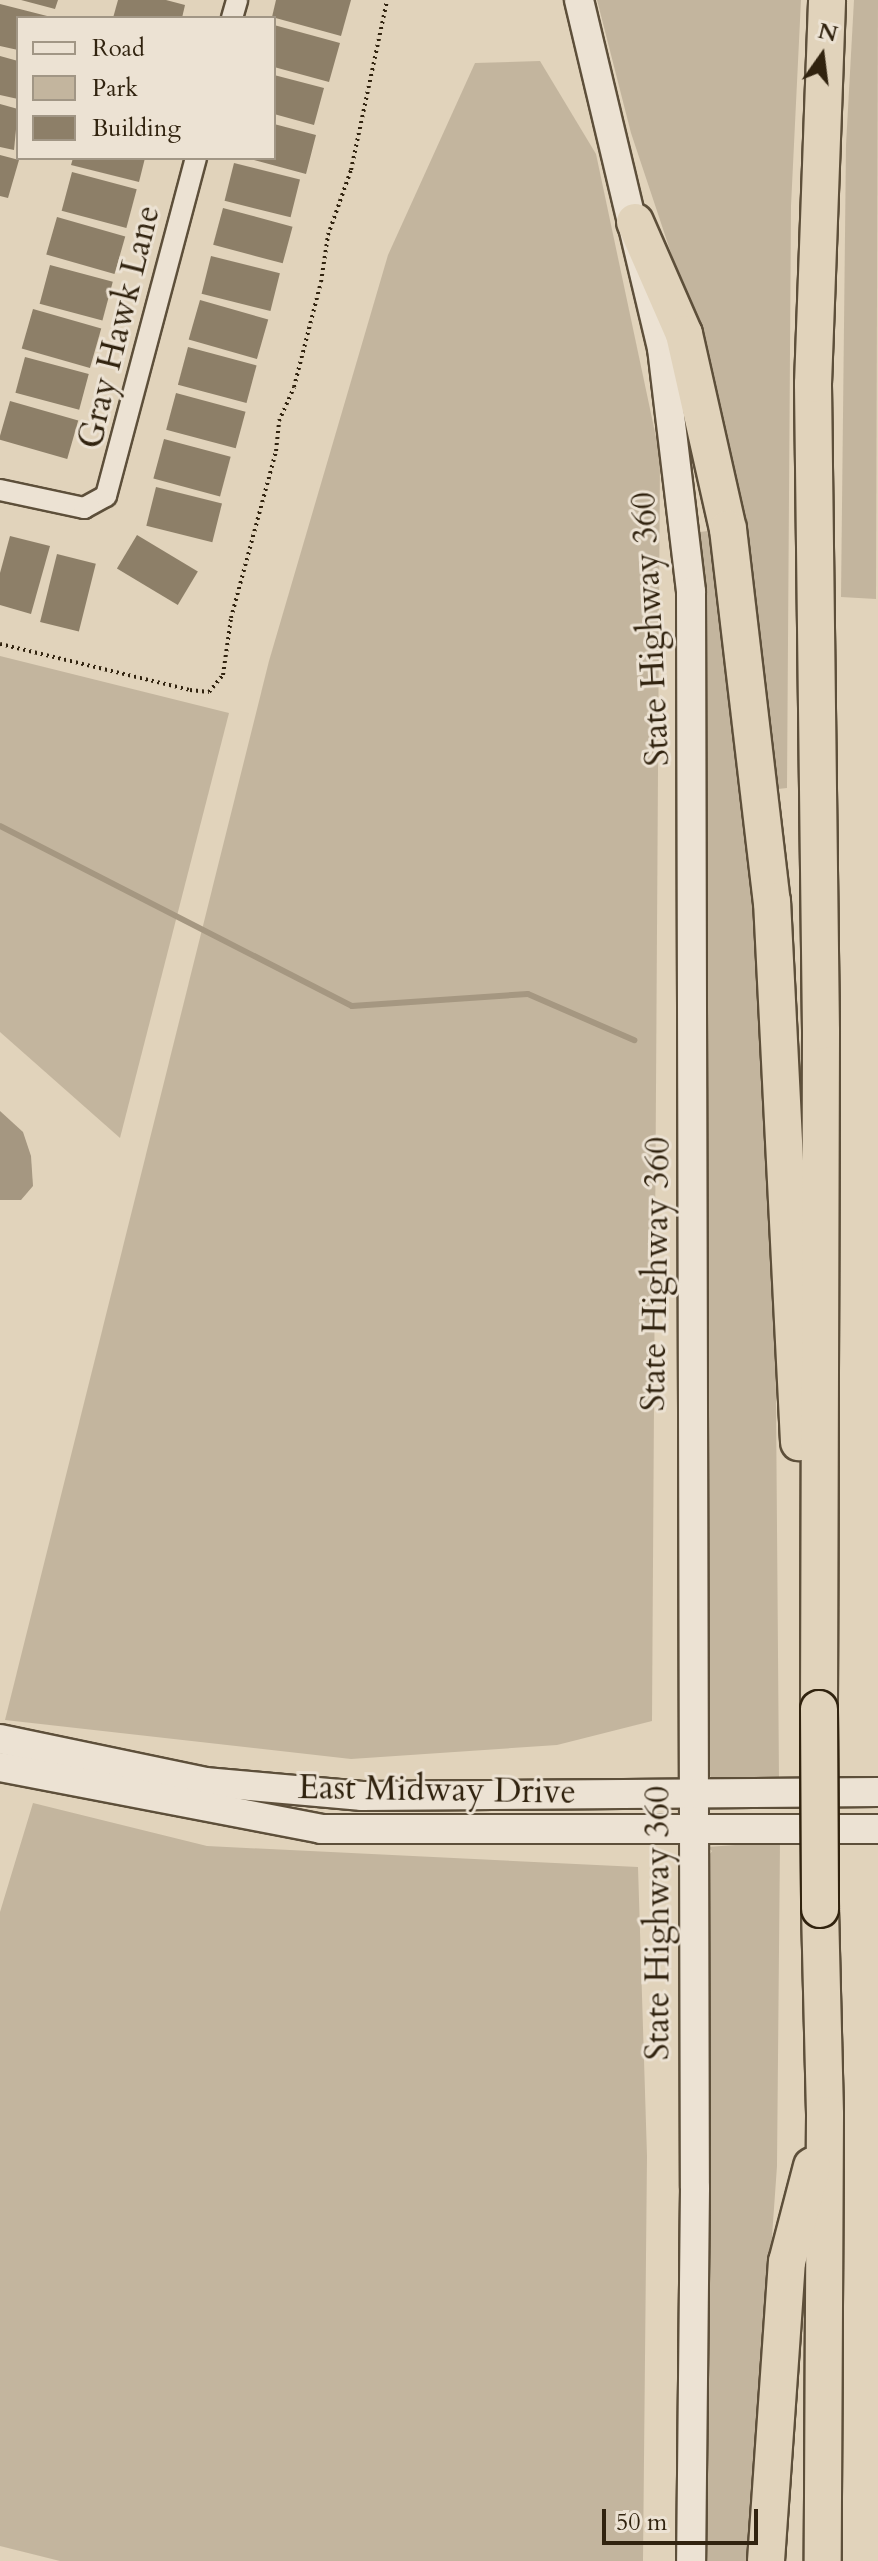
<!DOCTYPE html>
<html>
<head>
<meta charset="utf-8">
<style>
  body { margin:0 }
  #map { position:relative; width:878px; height:2561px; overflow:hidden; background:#e1d3bb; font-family:Cardo,serif }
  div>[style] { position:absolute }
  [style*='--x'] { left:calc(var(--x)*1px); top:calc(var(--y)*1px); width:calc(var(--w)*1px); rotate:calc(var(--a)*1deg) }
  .green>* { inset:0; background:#c3b59e }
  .water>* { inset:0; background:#a59781 }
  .stream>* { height:6px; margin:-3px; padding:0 3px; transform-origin:3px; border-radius:3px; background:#a59781 }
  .building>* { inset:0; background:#8d7f68; transform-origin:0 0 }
  .path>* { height:4px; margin-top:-2px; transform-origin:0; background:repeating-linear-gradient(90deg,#31230f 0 2px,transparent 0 6px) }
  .roads { filter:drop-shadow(2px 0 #5d4f3a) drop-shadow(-2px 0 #5d4f3a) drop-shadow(0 2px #5d4f3a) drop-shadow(0 -2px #5d4f3a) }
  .minor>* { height:20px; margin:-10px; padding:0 10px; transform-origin:10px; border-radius:10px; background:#ece2d3 }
  .secondary>* { height:28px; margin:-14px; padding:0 14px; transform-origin:14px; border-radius:14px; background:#ece2d3 }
  .motorway>* { height:36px; margin:-18px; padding:0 18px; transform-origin:18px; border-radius:18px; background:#e1d3bb }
  .bridges { filter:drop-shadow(2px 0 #31230f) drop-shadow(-2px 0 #31230f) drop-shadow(0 2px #31230f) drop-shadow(0 -2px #31230f) }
  .motorway-bridge>* { height:36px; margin:-18px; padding:0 18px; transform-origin:18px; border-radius:18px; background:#e1d3bb }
  span { translate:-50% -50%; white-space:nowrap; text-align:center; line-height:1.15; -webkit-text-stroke:6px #ece2d3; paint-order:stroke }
  .street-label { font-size:34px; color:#31230f }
  .legend { position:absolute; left:16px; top:16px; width:260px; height:144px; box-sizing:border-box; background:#ece2d3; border:2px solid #a19685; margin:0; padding:10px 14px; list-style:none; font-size:24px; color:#31230f }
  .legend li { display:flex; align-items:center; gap:16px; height:40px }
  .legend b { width:40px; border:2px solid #a19685 }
  .north { position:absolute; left:782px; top:16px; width:80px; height:80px; -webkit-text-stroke:6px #ece2d3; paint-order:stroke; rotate:14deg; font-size:22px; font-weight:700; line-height:32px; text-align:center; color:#31230f }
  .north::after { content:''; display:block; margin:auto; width:28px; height:36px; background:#31230f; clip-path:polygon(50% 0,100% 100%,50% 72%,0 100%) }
  .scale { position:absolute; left:602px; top:2509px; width:156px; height:36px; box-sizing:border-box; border:4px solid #31230f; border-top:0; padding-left:10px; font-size:24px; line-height:28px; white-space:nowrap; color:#31230f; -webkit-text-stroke:6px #ece2d3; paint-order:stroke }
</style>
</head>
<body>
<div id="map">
  <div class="green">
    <div style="clip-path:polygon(597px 0,801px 0,791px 206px,787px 788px,769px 790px,688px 304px,631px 133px)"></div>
    <div style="clip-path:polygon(854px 0,878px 0,876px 599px,841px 597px,846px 145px)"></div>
    <div style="clip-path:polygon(540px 61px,596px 154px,660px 456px,652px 1721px,557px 1745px,351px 1759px,5px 1720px,269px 661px,388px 255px,475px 63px)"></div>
    <div style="clip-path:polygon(715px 530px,749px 803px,775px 1275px,779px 1779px,711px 1778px,706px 1763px,707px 662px,700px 532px)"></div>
    <div style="clip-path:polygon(0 656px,229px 713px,120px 1138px,0 1032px)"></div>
    <div style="clip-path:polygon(33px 1803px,207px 1846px,638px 1867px,647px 2156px,643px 2561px,60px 2561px,0 2546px,0 1912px)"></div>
    <div style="clip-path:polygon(780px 1842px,777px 2166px,749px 2561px,703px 2561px,707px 1858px,712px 1851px,707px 1847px)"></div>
  </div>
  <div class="water">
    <div style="clip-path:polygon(0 1111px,23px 1132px,31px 1156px,33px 1186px,21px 1200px,0 1200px)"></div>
  </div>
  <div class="stream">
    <div style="--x:0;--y:826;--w:395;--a:27.1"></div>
    <div style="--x:352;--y:1006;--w:176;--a:-3.9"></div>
    <div style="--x:528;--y:994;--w:116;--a:23.5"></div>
  </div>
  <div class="building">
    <div style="clip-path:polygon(21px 0,58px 0,55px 9px)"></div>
    <div style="clip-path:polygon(118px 0,166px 0,185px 5px,182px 18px,113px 18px)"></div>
    <div style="clip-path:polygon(276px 0,351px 0,341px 36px,272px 17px)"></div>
    <div style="clip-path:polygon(0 4px,51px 17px,50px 18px,18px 18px,18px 50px,0 46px)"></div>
    <div style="clip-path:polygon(274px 25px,340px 43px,329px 82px,274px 67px)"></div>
    <div style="clip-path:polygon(0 56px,18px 61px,18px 99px,0 95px)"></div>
    <div style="clip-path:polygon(274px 75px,324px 88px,314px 125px,274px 114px)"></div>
    <div style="clip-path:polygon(0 104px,18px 109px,14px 150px,0 147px)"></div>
    <div style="clip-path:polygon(274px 124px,316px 135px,306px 174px,250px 159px,274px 158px)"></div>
    <div style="clip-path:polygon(0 155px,19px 160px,8px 198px,0 196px)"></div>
    <div style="clip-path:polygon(73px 158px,145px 158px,139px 182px,71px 165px)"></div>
    <div style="left:234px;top:163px;width:68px;height:39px;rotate:14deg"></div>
    <div style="left:72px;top:172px;width:67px;height:40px;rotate:15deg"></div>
    <div style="left:223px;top:208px;width:72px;height:38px;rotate:15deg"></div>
    <div style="left:57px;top:217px;width:71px;height:39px;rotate:16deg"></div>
    <div style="left:211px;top:256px;width:71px;height:39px;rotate:14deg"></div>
    <div style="left:50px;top:265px;width:65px;height:40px;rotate:15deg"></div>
    <div style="left:200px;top:300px;width:71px;height:41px;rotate:16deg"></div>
    <div style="left:33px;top:309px;width:71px;height:41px;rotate:16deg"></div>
    <div style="left:188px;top:347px;width:71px;height:39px;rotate:15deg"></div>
    <div style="left:25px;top:357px;width:66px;height:37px;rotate:15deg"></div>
    <div style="left:176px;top:393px;width:72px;height:38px;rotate:15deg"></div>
    <div style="left:10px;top:401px;width:71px;height:40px;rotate:16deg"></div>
    <div style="left:164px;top:439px;width:69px;height:41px;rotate:15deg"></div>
    <div style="left:156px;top:487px;width:68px;height:40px;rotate:14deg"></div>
    <div style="left:137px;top:535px;width:71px;height:39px;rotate:31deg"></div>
    <div style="clip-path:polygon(10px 536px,50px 546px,31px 614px,0 605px,0 573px)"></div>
    <div style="left:57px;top:554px;width:40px;height:70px;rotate:14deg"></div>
  </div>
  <div class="path">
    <div style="--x:0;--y:644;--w:195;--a:13.6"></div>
    <div style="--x:190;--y:690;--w:19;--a:6"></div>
    <div style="--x:209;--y:692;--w:22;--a:-51"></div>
    <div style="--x:223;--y:675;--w:58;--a:-82"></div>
    <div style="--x:231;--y:618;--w:173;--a:-74.9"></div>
    <div style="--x:276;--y:451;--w:30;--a:-84"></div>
    <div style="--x:279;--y:421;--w:37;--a:-66"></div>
    <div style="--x:294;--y:387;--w:108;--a:-75.6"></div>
    <div style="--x:321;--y:282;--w:48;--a:-81.5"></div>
    <div style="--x:328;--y:235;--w:69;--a:-70.5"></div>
    <div style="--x:351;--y:170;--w:174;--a:-78"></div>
  </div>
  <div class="roads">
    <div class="minor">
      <div style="--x:232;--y:18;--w:19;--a:-74"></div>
      <div style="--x:0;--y:490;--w:86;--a:12.1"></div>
      <div style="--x:84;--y:508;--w:25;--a:-29"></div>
      <div style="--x:106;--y:496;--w:350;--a:-75.1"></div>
    </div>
    <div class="secondary">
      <div style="--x:579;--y:0;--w:358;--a:76.6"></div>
      <div style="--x:662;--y:348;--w:246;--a:83.2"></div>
      <div style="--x:691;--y:592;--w:1596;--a:89.86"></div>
      <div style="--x:695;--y:2188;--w:373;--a:90.6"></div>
      <div style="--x:0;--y:1739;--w:209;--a:11.8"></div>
      <div style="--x:205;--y:1782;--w:158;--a:5.1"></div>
      <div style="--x:362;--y:1796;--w:516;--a:-0.44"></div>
      <div style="--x:0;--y:1767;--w:327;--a:10.9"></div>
      <div style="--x:321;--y:1829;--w:557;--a:0"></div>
    </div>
    <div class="motorway">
      <div style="--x:635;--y:222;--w:122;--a:66.4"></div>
      <div style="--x:684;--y:334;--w:200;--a:77.3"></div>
      <div style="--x:728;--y:529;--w:375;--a:83.3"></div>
      <div style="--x:772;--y:901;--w:542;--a:87.14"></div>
      <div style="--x:819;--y:1709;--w:678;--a:-89.83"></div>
      <div style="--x:821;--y:1031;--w:647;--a:-90.71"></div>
      <div style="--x:813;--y:384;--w:384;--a:-87.9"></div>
      <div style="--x:820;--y:1909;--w:206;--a:88.6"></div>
      <div style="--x:825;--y:2115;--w:446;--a:90.3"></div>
      <div style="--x:766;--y:2561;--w:300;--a:-86"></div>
      <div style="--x:787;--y:2262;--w:99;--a:-75.4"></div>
    </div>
  </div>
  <div class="bridges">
    <div class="motorway-bridge">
      <div style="--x:819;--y:1709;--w:200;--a:89.7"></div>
    </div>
  </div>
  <div class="street-label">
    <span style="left:119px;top:327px;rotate:-76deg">Gray Hawk Lane</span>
    <span style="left:651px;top:629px;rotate:-93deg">State Highway 360</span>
    <span style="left:656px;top:1274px;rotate:-89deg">State Highway 360</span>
    <span style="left:437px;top:1790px;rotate:1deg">East Midway Drive</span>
    <span style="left:658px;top:1923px;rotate:-90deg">State Highway 360</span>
  </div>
  <ul class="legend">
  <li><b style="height:10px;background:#ece2d3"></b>Road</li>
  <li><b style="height:22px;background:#c3b59e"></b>Park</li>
  <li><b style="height:22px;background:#8d7f68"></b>Building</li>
  </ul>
  <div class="north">N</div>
  <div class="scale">50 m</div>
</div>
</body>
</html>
